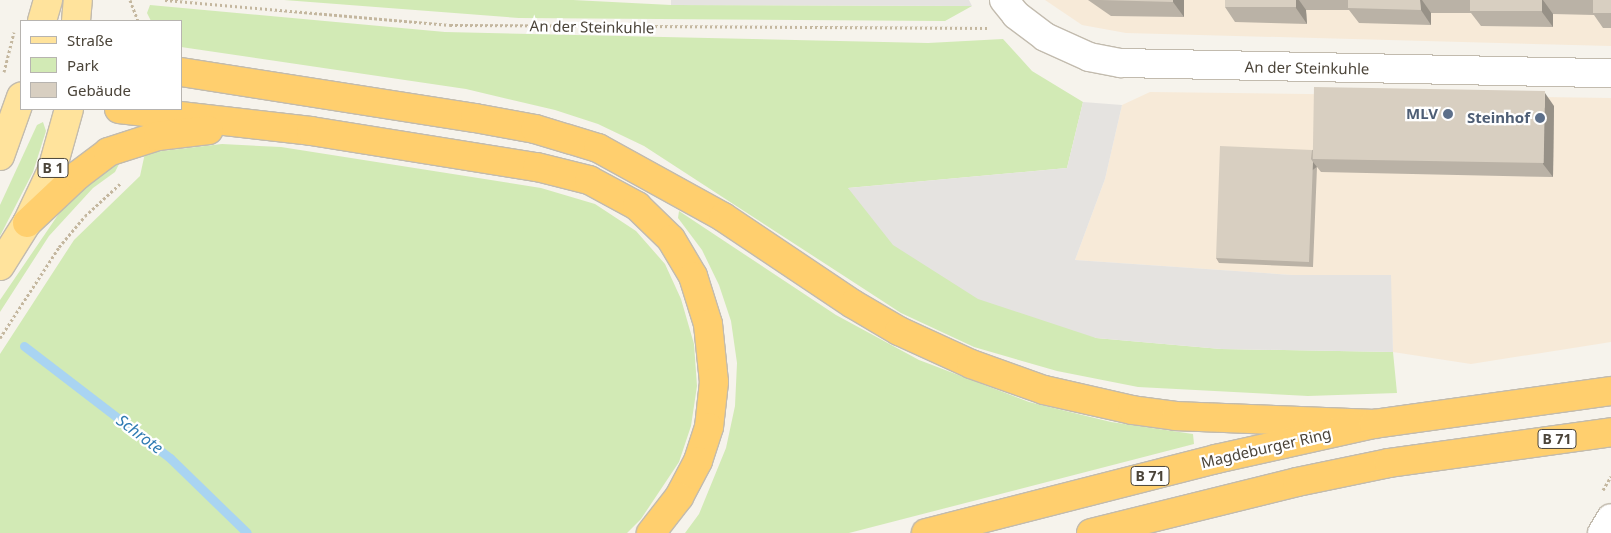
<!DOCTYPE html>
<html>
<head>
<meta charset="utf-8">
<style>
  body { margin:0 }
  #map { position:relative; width:1611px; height:533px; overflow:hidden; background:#f6f3ec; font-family:"Noto Sans",sans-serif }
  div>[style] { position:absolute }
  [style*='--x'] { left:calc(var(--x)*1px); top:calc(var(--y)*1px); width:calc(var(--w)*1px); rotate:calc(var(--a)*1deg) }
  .commercial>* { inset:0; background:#f7ead8 }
  .green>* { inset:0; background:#d2eab5 }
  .parking>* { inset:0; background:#e5e3e0 }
  .stream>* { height:9px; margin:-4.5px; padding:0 4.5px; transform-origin:4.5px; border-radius:4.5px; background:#a9d4f2 }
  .path>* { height:3px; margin-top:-1.5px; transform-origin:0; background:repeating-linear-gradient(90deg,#c4b79f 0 2.5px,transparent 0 5px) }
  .roads { filter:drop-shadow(1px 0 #c2bbae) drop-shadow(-1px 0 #c2bbae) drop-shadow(0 1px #c2bbae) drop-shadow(0 -1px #c2bbae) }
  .street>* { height:28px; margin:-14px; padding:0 14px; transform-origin:14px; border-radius:14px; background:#fff }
  .primary>* { height:28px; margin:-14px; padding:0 14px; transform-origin:14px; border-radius:14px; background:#ffe39c }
  .highway>* { height:28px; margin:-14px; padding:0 14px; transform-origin:14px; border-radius:14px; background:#ffcf6e }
  .wall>* { inset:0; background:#bab2a6 }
  .shaded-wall>* { inset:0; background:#979187; transform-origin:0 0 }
  .building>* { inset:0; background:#d8cfc1; transform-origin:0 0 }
  .dots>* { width:14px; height:14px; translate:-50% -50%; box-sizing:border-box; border:2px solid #fff; border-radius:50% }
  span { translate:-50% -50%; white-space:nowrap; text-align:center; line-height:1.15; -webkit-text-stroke:4.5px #fff; paint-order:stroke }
  .shield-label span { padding:1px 4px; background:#fff; border:1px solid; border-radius:4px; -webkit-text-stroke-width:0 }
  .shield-label { font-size:14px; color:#4b4439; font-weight:700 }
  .street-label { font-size:15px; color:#4b4439 }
  .service-label { font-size:15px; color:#4e5e75; font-weight:700 }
  .right { translate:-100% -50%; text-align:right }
  .water-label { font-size:16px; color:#2e7ab2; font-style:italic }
  .legend { position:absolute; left:20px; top:20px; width:162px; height:90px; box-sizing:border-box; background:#fff; border:1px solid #b7b4b0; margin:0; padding:6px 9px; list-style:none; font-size:15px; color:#4b4439 }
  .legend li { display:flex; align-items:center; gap:10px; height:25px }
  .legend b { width:25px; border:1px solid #b7b4b0 }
</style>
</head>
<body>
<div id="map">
  <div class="commercial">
    <div style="clip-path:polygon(1045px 0,1611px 0,1611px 46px,1126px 33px,1082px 25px)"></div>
    <div style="clip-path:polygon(1150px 92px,1611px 98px,1611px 342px,1471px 364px,1393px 352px,1390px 275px,1292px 275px,1075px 260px,1105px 179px,1122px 105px)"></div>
  </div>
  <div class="green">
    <div style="clip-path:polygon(284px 0,573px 0,671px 5px,972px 6px,945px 21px,519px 18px)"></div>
    <div style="clip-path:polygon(150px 5px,445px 32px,928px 43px,1003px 39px,1032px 71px,1083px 102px,1067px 168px,848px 188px,1096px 338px,1221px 349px,1393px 352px,1397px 393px,1308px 396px,1138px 387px,1057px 371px,974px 347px,901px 313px,644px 146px,598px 124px,555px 110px,466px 89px,181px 47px,181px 21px,151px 21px,147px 13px)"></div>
    <div style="clip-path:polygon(43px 122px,46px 131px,33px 172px,0 236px,0 205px,37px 125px)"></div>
    <div style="clip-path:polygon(222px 144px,281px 147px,541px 188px,595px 204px,636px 231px,665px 264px,681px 299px,694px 344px,697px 386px,691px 426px,679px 462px,641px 519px,627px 533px,0 533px,0 354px,74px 240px,140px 176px,145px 153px)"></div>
    <div style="clip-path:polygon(120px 162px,115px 172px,93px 188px,49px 236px,0 312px,0 300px,60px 212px,88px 184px)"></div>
    <div style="clip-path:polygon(679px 211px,836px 315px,919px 360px,1029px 402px,1111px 422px,1193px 434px,1194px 444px,849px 533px,685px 533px,699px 514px,726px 448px,735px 406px,737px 363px,731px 321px,719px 285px,702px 250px,678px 218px)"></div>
  </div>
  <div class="parking">
    <div style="clip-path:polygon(671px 0,969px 0,972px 6px,671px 5px)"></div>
    <div style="clip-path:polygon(1083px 102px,1122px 105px,1105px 179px,1075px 260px,1292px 275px,1391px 275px,1393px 352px,1221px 349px,1096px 338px,978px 299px,893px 245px,848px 188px,1067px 168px)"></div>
  </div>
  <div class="stream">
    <div style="--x:24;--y:346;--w:184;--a:37.5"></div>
    <div style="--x:170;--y:458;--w:107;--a:44.2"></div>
  </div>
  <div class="path">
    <div style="--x:130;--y:0;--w:22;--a:69"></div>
    <div style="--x:165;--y:0;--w:286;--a:5"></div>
    <div style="--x:450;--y:25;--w:538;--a:0.32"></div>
    <div style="--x:4;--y:72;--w:41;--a:-76"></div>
    <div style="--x:0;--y:338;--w:108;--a:-57"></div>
    <div style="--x:59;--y:247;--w:40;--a:-50"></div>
    <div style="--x:85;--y:216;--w:50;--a:-42.6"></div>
    <div style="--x:1603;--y:490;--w:16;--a:-60"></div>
  </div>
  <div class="roads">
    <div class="street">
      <div style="--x:1004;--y:0;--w:19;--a:51"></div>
      <div style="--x:1016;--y:15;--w:36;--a:37"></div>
      <div style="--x:1045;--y:37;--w:48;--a:24.4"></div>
      <div style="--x:1089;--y:57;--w:33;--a:11"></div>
      <div style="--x:1121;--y:63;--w:490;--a:1.2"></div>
      <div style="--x:1602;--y:533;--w:17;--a:-59"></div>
    </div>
    <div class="primary">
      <div style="--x:42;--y:21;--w:22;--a:-74"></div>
      <div style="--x:76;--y:21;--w:21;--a:-85"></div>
      <div style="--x:0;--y:156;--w:63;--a:-70.4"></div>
      <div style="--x:0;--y:266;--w:51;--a:-57.9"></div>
      <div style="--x:27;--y:223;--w:59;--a:-64.7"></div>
      <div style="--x:52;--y:170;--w:63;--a:-74.4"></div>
    </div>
    <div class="highway">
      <div style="--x:181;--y:72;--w:298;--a:8.9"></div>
      <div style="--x:475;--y:118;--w:61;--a:10.4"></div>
      <div style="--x:535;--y:129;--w:66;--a:16.8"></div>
      <div style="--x:598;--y:148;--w:143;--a:28.9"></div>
      <div style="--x:723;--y:217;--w:156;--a:33.8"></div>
      <div style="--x:853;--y:304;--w:53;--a:30.4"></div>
      <div style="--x:899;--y:331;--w:79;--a:24.6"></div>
      <div style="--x:971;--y:364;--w:77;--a:19.6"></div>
      <div style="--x:1044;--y:390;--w:90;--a:12.8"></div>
      <div style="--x:1132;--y:410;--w:44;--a:7.8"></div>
      <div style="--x:1176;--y:416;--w:198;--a:2.3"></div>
      <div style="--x:119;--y:109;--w:193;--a:6.5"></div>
      <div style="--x:311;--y:131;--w:229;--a:9.1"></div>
      <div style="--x:537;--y:167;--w:54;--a:14"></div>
      <div style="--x:589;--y:180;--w:55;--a:28.4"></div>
      <div style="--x:637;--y:206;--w:47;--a:44.1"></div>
      <div style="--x:671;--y:239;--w:43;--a:59.3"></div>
      <div style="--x:693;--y:276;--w:50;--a:72.6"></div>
      <div style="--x:708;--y:324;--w:58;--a:84.1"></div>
      <div style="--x:714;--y:382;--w:45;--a:96.3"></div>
      <div style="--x:709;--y:427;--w:36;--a:108"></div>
      <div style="--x:698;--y:461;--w:41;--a:117.8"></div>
      <div style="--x:679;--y:497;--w:46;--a:127.9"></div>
      <div style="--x:27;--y:223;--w:70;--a:-43.3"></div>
      <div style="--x:78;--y:175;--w:38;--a:-37"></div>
      <div style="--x:108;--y:152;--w:52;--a:-17.7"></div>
      <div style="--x:158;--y:136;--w:51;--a:-6.7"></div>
      <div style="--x:926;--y:533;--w:299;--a:-14.3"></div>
      <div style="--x:1216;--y:459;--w:162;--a:-12.5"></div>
      <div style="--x:1374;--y:424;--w:239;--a:-7.9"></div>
      <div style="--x:1091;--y:533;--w:212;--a:-13.9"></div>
      <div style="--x:1297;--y:482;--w:94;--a:-11.7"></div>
      <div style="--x:1389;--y:463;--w:224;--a:-7.9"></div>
    </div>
  </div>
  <div class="wall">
    <div style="clip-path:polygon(1088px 0,1184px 0,1184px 17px,1111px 16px)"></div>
    <div style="clip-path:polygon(1225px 0,1611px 0,1611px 28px,1603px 28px,1594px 15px,1553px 14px,1553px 27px,1481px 26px,1471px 13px,1431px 13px,1431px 25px,1359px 23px,1349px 10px,1306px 10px,1307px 24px,1235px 22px,1225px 7px)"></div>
    <div style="clip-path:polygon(1554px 106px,1553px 177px,1321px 172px,1317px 167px,1313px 267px,1219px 263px,1216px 258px,1312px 150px)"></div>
  </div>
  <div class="shaded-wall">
    <div style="clip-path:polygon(1173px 0,1184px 0,1184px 17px,1173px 2px)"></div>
    <div style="clip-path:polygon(1296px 0,1299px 0,1306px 10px,1307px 24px,1296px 8px)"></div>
    <div style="clip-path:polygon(1420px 0,1422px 0,1431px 13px,1431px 25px,1421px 10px)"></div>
    <div style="clip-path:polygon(1542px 0,1543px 0,1553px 14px,1553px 27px,1542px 12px)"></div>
    <div style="clip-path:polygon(1545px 93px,1554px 106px,1553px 177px,1543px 164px)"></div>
    <div style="left:1313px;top:162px;width:6px;height:100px;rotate:51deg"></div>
  </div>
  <div class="building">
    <div style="clip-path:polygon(1100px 0,1173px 0,1173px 2px)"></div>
    <div style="left:1225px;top:0;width:71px;height:7px"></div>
    <div style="clip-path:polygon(1348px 0,1420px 0,1421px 10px,1348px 8px)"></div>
    <div style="left:1470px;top:0;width:72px;height:11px"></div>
    <div style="left:1593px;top:0;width:18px;height:13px"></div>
    <div style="left:1314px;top:87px;width:231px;height:72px;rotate:1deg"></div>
    <div style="clip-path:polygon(1220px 146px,1312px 150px,1311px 159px,1313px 162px,1309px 262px,1216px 258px)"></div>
  </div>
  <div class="dots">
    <div style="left:1448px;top:114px;background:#5c6f8a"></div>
    <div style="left:1540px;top:118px;background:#5c6f8a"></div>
  </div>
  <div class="shield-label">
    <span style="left:53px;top:168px">B 1</span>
    <span style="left:1557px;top:439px">B 71</span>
    <span style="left:1150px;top:476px">B 71</span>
  </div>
  <div class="street-label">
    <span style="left:592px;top:27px;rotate:1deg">An der Steinkuhle</span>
    <span style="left:1307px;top:68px;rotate:1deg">An der Steinkuhle</span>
    <span style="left:1266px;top:448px;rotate:-13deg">Magdeburger Ring</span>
  </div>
  <div class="service-label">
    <span class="right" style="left:1438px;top:114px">MLV</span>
    <span class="right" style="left:1530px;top:118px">Steinhof</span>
  </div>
  <div class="water-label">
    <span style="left:140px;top:434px;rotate:37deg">Schrote</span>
  </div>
  <ul class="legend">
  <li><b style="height:6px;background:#ffe39c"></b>Straße</li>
  <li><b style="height:14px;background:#d2eab5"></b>Park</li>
  <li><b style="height:14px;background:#d8cfc1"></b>Gebäude</li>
  </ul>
</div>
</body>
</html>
